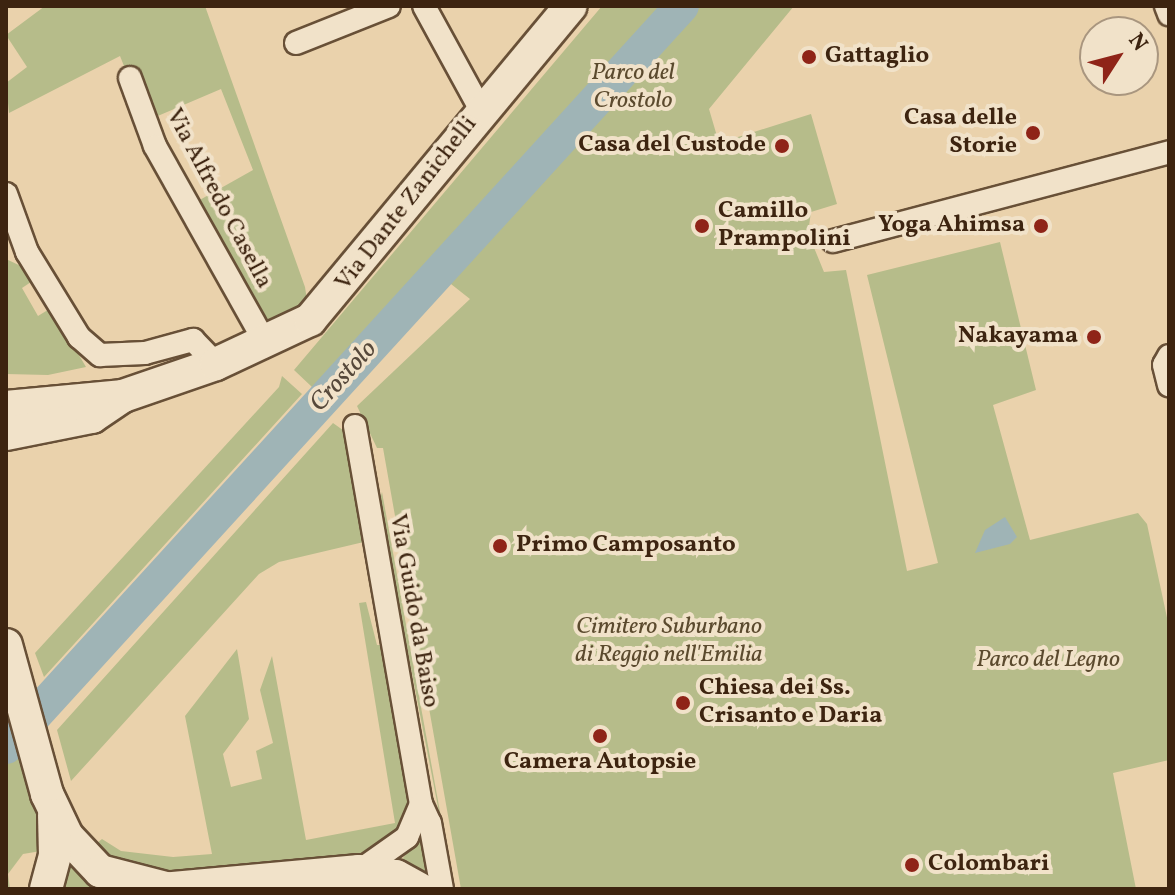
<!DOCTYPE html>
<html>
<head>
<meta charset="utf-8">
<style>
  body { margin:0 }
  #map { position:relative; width:1175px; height:895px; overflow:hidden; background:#ead2ac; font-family:Vollkorn,serif }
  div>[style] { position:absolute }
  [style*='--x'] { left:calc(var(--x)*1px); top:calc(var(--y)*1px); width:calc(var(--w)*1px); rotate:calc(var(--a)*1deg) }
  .green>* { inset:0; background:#b6bc8a }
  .water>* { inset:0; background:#9fb4b6 }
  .river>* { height:34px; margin:-17px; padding:0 17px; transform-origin:17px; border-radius:17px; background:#9fb4b6 }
  .roads { filter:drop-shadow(2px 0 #685037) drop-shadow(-2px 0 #685037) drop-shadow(0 2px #685037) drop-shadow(0 -2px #685037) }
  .street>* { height:22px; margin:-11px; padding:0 11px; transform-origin:11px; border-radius:11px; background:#f1e2c9 }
  .secondary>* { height:32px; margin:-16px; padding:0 16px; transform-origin:16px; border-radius:16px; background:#f1e2c9 }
  .dots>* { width:22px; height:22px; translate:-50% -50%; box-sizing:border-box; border:4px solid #f1e2c9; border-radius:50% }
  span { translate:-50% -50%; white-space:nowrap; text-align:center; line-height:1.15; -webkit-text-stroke:8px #f1e2c9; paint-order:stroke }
  .poi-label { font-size:24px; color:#3d2410; font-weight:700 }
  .left { translate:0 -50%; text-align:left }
  .right { translate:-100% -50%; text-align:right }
  .park-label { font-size:24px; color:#5b4a2e; font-style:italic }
  .street-label { font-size:24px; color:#3d2410 }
  .water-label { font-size:26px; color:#56483a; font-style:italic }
  .frame { position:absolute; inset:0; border:8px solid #3d2410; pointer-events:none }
  .north { position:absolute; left:1079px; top:16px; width:80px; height:80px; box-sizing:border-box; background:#f1e2c9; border:2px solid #a9967f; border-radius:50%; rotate:54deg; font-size:22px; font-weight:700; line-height:32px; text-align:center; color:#3d2410 }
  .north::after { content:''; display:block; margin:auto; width:28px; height:36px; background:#8f2418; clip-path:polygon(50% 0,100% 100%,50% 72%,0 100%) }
</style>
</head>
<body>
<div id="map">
  <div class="green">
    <div style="clip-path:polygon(45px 6px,205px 6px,305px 287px,308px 307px,265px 342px,189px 206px,253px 170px,221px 89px,146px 121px,120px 56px,9px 113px,6px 83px,27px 67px,6px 35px)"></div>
    <div style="clip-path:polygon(602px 6px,794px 6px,709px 109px,719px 143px,811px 114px,837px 204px,811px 212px,808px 233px,824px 272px,846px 270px,907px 571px,938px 563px,867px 275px,1000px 242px,1036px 390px,993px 405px,1030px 540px,1138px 513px,1147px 524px,1169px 627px,1169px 760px,1113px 773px,1136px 889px,461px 889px,383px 448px,377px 448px,357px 406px,470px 299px,437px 273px,312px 387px,294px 370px)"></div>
    <div style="clip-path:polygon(6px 259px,25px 268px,34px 280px,22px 288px,38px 316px,51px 308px,86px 367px,48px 375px,6px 374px)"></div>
    <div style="clip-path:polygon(282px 376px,302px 394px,44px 677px,35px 653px,279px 387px)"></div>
    <div style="clip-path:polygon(333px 423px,347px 433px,368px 541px,279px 562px,259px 574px,71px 781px,57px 730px)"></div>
    <div style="clip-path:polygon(382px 492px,454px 889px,379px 504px)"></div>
    <div style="clip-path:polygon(366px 602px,377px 645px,382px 645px,406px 793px,409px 813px,404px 829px,363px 856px,176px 875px,137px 872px,91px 848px,102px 839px,121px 851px,173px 857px,212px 854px,185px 716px,237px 649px,249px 719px,223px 754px,231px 787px,262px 779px,256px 751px,273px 743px,260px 690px,272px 656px,306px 840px,395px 823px,359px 603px)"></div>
    <div style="clip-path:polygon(6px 708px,42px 825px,41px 851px,23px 854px,8px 874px,10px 889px,6px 889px)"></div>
    <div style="clip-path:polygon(427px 826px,438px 887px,400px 862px)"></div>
    <div style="clip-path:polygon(65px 847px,121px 889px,56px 889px)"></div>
  </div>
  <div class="water">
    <div style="clip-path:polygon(1005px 517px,1017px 537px,1010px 544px,975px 553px,985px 530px)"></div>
  </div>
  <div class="river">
    <div style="--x:6;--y:747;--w:1003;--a:-47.63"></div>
  </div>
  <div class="roads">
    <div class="street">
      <div style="--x:424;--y:6;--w:119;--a:61.3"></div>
      <div style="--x:1166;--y:6;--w:9;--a:69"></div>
      <div style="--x:296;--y:43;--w:100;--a:-21.7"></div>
      <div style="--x:130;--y:78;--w:72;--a:69.8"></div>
      <div style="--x:155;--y:146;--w:225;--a:60.7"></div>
      <div style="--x:6;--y:194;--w:62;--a:70.1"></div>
      <div style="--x:27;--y:252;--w:100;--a:58.5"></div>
      <div style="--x:79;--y:337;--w:28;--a:41"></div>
      <div style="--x:100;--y:355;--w:45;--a:-2.5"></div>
      <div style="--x:145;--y:353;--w:50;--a:-15.2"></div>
      <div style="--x:193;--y:340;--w:33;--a:46"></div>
      <div style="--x:833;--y:241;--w:348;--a:-14.8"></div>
      <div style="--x:1169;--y:356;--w:10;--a:119"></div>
      <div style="--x:1164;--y:365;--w:21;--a:76"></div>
      <div style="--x:355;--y:426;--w:384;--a:80.1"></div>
      <div style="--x:421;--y:804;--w:21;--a:65"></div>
      <div style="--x:430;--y:823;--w:67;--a:79.7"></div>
      <div style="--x:359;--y:871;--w:59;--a:-35.3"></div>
      <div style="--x:407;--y:837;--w:36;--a:-67"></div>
    </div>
    <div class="secondary">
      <div style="--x:6;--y:407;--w:118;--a:-5.4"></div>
      <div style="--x:6;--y:434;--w:88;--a:-11.2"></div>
      <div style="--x:92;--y:417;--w:37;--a:-34"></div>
      <div style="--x:123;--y:396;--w:98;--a:-19"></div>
      <div style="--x:216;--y:364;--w:104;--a:-25.1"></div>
      <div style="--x:310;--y:320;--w:408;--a:-50.3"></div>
      <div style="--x:6;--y:645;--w:155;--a:74.6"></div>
      <div style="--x:47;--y:794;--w:47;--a:64.5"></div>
      <div style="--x:67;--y:836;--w:48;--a:46.7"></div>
      <div style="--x:100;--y:871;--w:68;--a:14.4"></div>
      <div style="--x:46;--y:889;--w:35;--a:-75"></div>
      <div style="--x:55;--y:855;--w:40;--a:-91.4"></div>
      <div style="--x:162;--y:889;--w:198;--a:-5.2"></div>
      <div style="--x:359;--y:871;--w:37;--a:8"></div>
      <div style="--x:396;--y:876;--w:26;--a:29"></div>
    </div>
  </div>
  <div class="dots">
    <div style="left:809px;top:57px;background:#8f2418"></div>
    <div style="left:1033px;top:133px;background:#8f2418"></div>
    <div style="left:782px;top:146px;background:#8f2418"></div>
    <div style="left:702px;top:226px;background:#8f2418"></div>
    <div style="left:1041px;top:226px;background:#8f2418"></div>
    <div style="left:1094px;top:337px;background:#8f2418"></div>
    <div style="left:500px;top:546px;background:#8f2418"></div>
    <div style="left:683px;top:703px;background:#8f2418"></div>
    <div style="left:600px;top:736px;background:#8f2418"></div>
    <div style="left:912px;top:865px;background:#8f2418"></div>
  </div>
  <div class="poi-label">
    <span class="left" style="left:825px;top:57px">Gattaglio</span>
    <span class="right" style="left:1017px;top:133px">Casa delle<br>Storie</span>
    <span class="right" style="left:766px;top:146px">Casa del Custode</span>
    <span class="left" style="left:718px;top:226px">Camillo<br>Prampolini</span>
    <span class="right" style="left:1025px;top:226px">Yoga Ahimsa</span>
    <span class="right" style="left:1078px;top:337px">Nakayama</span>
    <span class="left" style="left:516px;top:546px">Primo Camposanto</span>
    <span class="left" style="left:699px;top:703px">Chiesa dei Ss.<br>Crisanto e Daria</span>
    <span style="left:600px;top:763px">Camera Autopsie</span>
    <span class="left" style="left:928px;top:865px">Colombari</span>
  </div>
  <div class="park-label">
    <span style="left:633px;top:88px">Parco del<br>Crostolo</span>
    <span style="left:669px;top:642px">Cimitero Suburbano<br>di Reggio nell'Emilia</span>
    <span style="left:1048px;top:661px">Parco del Legno</span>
  </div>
  <div class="street-label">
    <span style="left:218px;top:199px;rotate:62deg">Via Alfredo Casella</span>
    <span style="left:407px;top:204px;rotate:-52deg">Via Dante Zanichelli</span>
    <span style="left:413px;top:611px;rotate:80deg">Via Guido da Baiso</span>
  </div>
  <div class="water-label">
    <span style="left:344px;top:377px;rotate:-48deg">Crostolo</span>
  </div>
  <div class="frame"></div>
  <div class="north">N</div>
</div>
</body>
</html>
